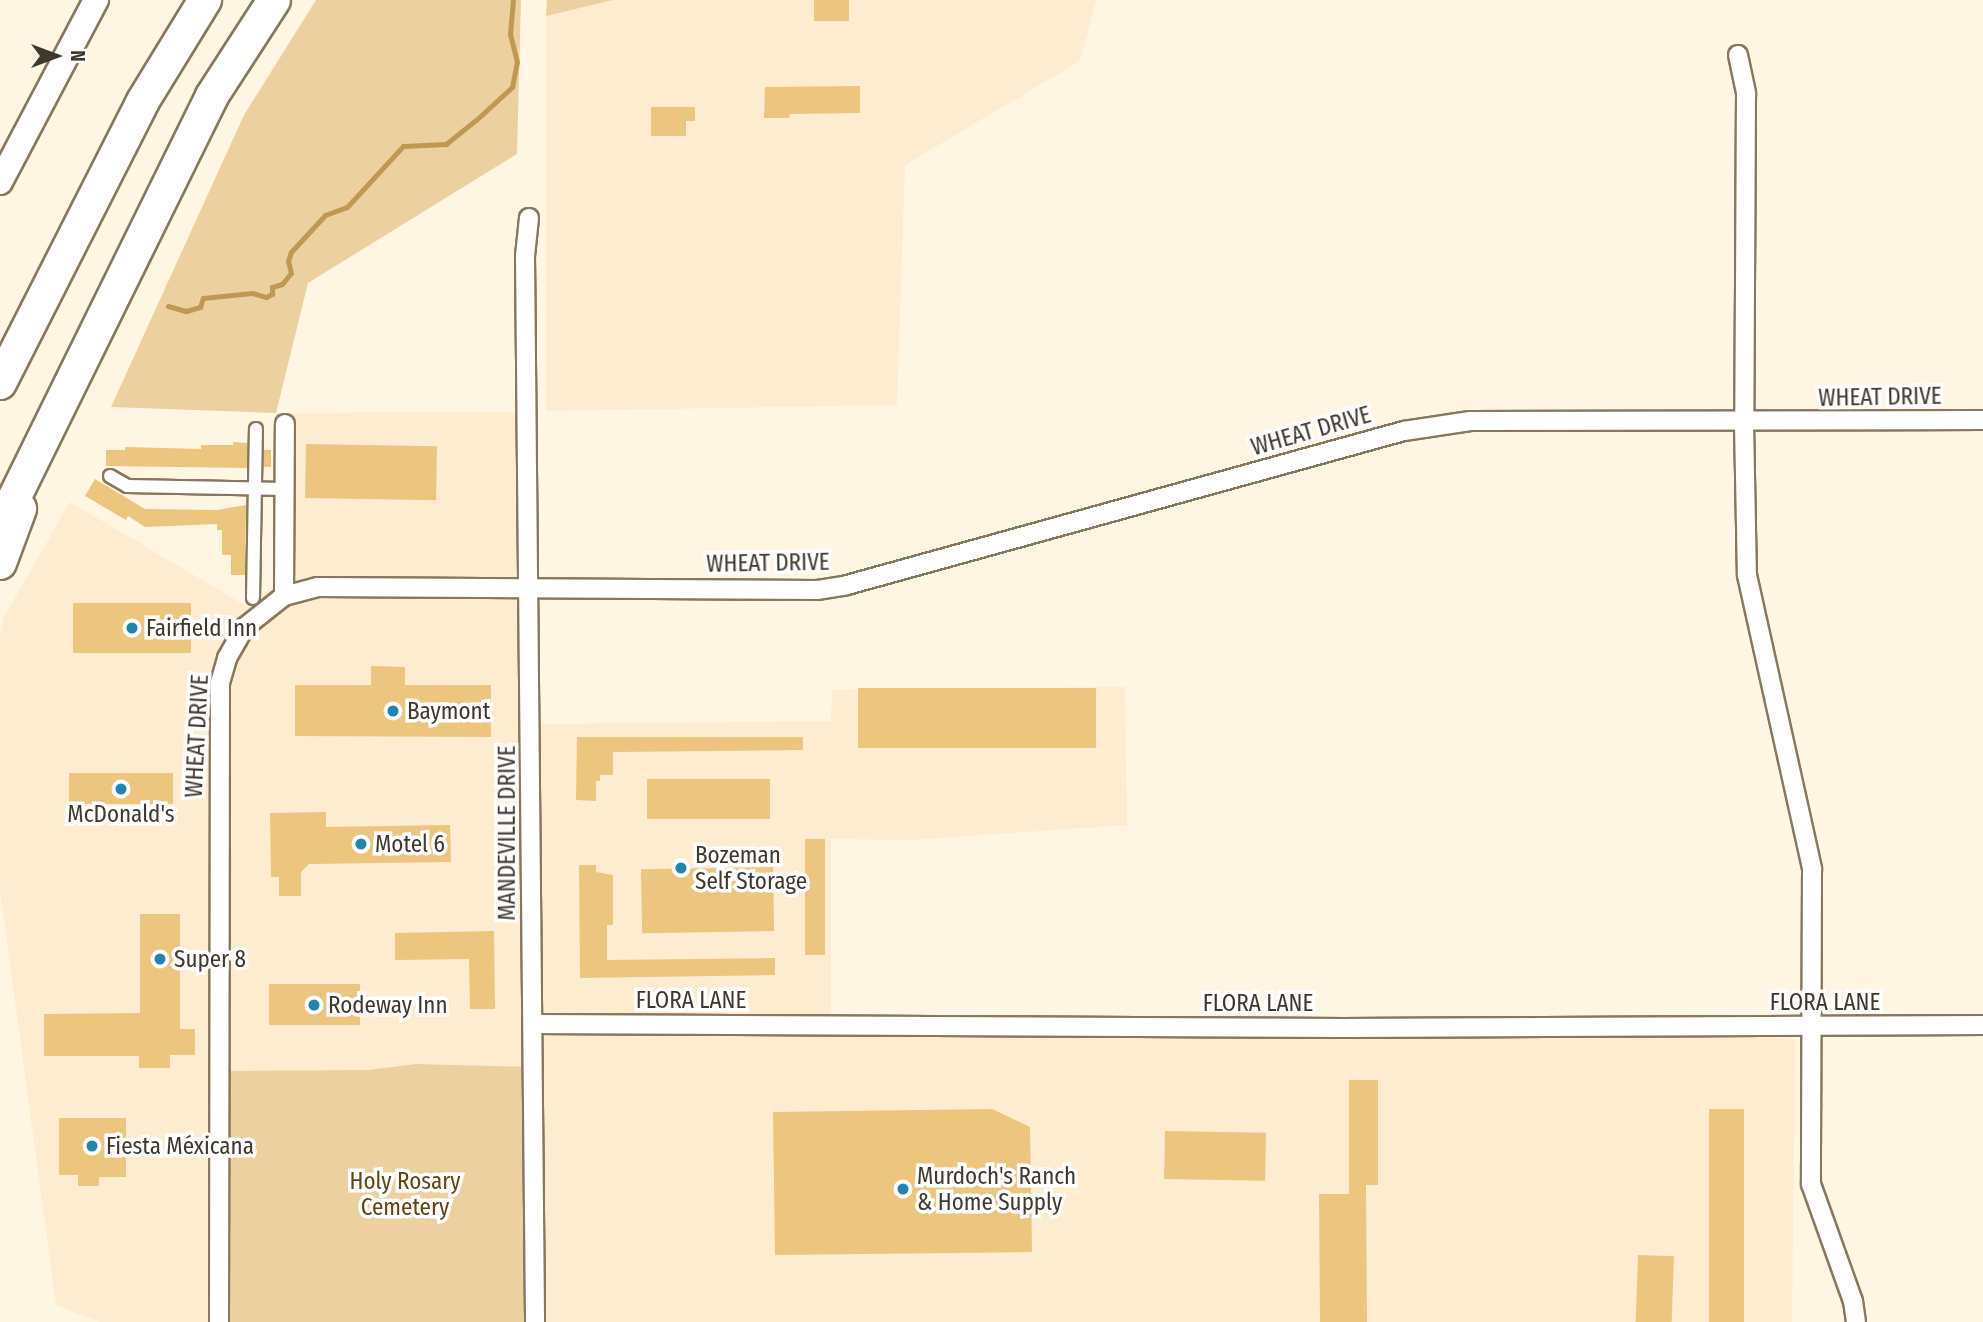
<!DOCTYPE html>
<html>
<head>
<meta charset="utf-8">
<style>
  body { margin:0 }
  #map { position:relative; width:1983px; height:1322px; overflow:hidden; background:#fff5e3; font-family:"Fira Sans Condensed",sans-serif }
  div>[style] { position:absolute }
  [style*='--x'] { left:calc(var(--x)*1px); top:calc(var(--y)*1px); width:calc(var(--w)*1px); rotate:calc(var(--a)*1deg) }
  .built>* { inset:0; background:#fdeccf }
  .green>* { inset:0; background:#ecd09f }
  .stream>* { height:5px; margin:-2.5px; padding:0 2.5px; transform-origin:2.5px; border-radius:2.5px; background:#bf9954 }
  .building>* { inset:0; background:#ecc57f; transform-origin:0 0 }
  .roads { filter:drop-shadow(2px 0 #87785e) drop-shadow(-2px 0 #87785e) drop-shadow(0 2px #87785e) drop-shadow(0 -2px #87785e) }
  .pedestrian>* { height:12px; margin:-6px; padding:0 6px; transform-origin:6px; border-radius:6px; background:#fff }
  .minor>* { height:18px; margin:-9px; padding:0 9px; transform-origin:9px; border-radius:9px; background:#fff }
  .secondary>* { height:24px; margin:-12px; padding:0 12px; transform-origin:12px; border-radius:12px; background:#fff }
  .motorway>* { height:32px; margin:-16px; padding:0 16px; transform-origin:16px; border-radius:16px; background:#fff }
  .dots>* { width:19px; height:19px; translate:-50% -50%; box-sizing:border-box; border:4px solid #fff; border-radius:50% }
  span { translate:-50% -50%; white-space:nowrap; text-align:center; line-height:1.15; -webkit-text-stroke:7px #fff; paint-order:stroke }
  .street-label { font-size:23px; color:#3f382d }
  .poi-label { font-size:23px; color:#3f382d }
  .left { translate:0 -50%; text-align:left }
  .park-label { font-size:23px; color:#5f450e }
  .north { position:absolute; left:21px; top:21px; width:70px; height:70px; -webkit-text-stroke:5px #fff; paint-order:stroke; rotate:90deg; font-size:19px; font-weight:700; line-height:28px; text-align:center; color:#3f382d }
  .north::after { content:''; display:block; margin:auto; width:24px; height:32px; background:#3f382d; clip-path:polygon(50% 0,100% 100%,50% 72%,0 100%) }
</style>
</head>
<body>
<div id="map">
  <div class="built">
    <div style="clip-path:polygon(613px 0,1096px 0,1080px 61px,905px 165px,897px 405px,546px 411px,546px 16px)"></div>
    <div style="clip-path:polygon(528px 412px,531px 724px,831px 721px,832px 690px,1125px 687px,1127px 825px,912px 840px,831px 839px,831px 1025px,1729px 1035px,1795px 1039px,1792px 1322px,535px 1322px,533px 1068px,416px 1064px,368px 1070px,219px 1322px,100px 1322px,56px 1305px,0 890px,0 635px,4px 617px,70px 502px,248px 607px,274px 585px,276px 413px)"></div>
  </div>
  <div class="green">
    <div style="clip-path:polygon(316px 0,521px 0,517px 154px,308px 283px,276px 413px,111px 407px,244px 115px)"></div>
    <div style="clip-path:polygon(547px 0,613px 0,546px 16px)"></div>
    <div style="clip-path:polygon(416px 1064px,533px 1067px,535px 1322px,219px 1322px,219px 1071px,368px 1070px)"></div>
  </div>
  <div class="stream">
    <div style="--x:168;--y:306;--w:19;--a:16"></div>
    <div style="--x:186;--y:311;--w:15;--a:-16"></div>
    <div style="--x:200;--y:307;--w:9;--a:-72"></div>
    <div style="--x:203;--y:298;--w:49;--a:-5.8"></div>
    <div style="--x:252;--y:293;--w:15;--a:16"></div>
    <div style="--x:266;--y:297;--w:7;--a:-27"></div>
    <div style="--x:272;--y:294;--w:7;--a:-90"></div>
    <div style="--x:272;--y:287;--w:10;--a:-17"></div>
    <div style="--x:282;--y:284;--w:14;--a:-51"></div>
    <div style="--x:291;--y:273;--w:12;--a:-104"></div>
    <div style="--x:288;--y:261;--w:9;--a:-72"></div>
    <div style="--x:291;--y:252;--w:50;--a:-47.4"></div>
    <div style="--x:325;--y:215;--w:23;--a:-20"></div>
    <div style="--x:347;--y:207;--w:83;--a:-47.4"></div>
    <div style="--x:403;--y:146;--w:43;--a:-2.7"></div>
    <div style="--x:446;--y:144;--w:38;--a:-39"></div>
    <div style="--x:476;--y:120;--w:49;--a:-42.5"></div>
    <div style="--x:512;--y:87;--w:25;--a:-79"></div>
    <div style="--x:517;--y:62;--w:29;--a:-104"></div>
    <div style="--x:510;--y:34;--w:34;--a:-85"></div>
  </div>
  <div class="building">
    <div style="left:814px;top:0;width:35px;height:21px"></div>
    <div style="clip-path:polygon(860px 86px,860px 113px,790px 114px,789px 118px,764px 118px,765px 87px)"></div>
    <div style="clip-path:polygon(651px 107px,695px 107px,695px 121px,686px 121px,686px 136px,651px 136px)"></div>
    <div style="clip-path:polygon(233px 442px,247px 443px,247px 468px,106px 466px,106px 450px,125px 450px,125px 447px,201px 449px,201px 445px,233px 445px)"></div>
    <div style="left:306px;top:444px;width:131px;height:54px;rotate:1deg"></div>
    <div style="left:264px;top:450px;width:7px;height:17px"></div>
    <div style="clip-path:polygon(95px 479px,145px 509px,217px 510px,246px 505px,245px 575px,231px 575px,231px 555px,222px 555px,222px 530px,217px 530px,217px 524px,145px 527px,128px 516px,126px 520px,85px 496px)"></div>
    <div style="left:73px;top:603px;width:118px;height:50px"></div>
    <div style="clip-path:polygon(371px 666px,405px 667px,405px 685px,491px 685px,491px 737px,295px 736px,295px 685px,371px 685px)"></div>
    <div style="left:1096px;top:688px;width:60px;height:238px;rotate:90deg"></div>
    <div style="clip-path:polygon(577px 737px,803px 737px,803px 750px,613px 752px,613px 775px,600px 775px,600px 781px,596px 781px,596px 801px,576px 800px)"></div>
    <div style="left:173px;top:773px;width:31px;height:104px;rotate:90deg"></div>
    <div style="left:770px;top:779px;width:40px;height:123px;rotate:90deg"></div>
    <div style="clip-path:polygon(326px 812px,326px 827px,450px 825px,451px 862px,309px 864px,301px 872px,301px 896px,279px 896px,279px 877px,271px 877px,270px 813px)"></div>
    <div style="left:805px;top:839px;width:20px;height:116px"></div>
    <div style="clip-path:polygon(579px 865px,596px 865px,596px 872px,613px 875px,613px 925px,607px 925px,607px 960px,775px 958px,775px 975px,580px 978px)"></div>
    <div style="left:773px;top:867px;width:64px;height:132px;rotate:89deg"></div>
    <div style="clip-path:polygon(140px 914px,180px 914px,180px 1029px,195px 1029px,195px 1055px,170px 1055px,170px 1068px,139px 1068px,139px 1056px,44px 1056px,44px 1014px,140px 1013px)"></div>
    <div style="clip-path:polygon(494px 931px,495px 1009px,470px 1009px,469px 959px,395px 960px,395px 933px)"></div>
    <div style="left:269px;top:984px;width:91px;height:41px"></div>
    <div style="clip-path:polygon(1349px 1080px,1378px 1080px,1378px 1185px,1366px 1185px,1367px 1322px,1320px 1322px,1319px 1194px,1349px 1194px)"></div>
    <div style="clip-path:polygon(992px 1109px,1030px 1127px,1032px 1252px,775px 1255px,773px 1112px)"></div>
    <div style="left:1709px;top:1109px;width:35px;height:213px"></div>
    <div style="clip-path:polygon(59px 1118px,126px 1118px,126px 1177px,99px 1177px,99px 1186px,78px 1186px,78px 1175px,59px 1175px)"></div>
    <div style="left:1165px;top:1131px;width:101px;height:48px;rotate:1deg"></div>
    <div style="left:1638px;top:1255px;width:36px;height:67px;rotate:2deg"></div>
  </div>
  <div class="roads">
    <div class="pedestrian">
      <div style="--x:110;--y:476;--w:20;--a:30"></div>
      <div style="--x:127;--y:486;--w:157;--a:1.1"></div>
      <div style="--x:253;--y:598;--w:169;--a:-89"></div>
    </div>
    <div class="minor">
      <div style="--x:1738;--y:55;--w:40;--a:78"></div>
      <div style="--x:1746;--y:94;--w:329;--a:90.3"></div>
      <div style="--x:1744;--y:423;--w:152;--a:88.9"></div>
      <div style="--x:1747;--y:575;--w:301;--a:77.5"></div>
      <div style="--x:1812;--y:869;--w:315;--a:90.2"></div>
      <div style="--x:1811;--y:1184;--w:124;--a:70.3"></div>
      <div style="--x:1853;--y:1301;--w:21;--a:82"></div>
      <div style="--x:529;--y:218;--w:38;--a:96"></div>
      <div style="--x:525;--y:256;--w:1066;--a:89.46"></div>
      <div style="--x:284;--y:596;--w:172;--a:-89.7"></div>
      <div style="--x:533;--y:1024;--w:811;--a:0.28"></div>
      <div style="--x:1344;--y:1028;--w:639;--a:-0.27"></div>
      <div style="--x:219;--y:1322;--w:639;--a:-89.91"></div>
      <div style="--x:220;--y:683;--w:26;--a:-74"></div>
      <div style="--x:227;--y:658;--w:36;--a:-60"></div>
      <div style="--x:245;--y:627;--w:50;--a:-38.5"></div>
      <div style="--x:284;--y:596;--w:34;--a:-15"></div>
      <div style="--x:317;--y:587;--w:500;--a:0.34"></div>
      <div style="--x:817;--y:590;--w:30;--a:-9"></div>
      <div style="--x:847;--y:585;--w:578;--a:-15.46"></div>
      <div style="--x:1404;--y:431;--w:67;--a:-8.6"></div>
      <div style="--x:1470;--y:421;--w:513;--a:-0.11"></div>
    </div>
    <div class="secondary">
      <div style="--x:0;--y:182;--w:206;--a:-62.2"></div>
    </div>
    <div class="motorway">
      <div style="--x:0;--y:383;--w:316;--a:-63.1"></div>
      <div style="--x:143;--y:101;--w:119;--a:-58.5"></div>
      <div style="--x:0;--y:527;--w:480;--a:-63.8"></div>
      <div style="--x:212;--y:96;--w:114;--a:-57.1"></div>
      <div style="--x:0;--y:563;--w:58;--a:-69.7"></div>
    </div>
  </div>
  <div class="dots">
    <div style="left:132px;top:628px;background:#2086af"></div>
    <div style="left:393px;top:711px;background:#2086af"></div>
    <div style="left:121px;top:789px;background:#2086af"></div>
    <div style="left:361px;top:844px;background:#2086af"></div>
    <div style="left:681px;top:868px;background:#2086af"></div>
    <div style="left:160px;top:959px;background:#2086af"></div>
    <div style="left:314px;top:1005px;background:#2086af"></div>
    <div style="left:92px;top:1146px;background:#2086af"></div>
    <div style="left:903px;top:1189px;background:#2086af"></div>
  </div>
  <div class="street-label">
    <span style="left:1880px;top:397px;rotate:-1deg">WHEAT DRIVE</span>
    <span style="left:1311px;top:431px;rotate:-16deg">WHEAT DRIVE</span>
    <span style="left:768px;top:563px;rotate:-1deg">WHEAT DRIVE</span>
    <span style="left:197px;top:736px;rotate:-87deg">WHEAT DRIVE</span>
    <span style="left:507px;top:833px;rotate:-90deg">MANDEVILLE DRIVE</span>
    <span style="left:691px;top:1000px">FLORA LANE</span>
    <span style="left:1825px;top:1002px">FLORA LANE</span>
    <span style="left:1258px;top:1003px">FLORA LANE</span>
  </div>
  <div class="poi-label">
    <span class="left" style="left:146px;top:628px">Fairfield Inn</span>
    <span class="left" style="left:407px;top:711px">Baymont</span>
    <span style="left:121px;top:814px">McDonald's</span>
    <span class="left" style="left:375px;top:844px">Motel 6</span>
    <span class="left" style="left:695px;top:868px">Bozeman<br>Self Storage</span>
    <span class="left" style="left:174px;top:959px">Super 8</span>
    <span class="left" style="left:328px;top:1005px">Rodeway Inn</span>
    <span class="left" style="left:106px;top:1146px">Fiesta Méxicana</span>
    <span class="left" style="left:917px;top:1189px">Murdoch's Ranch<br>&amp; Home Supply</span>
  </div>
  <div class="park-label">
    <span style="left:405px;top:1194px">Holy Rosary<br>Cemetery</span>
  </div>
  <div class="north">N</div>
</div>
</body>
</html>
